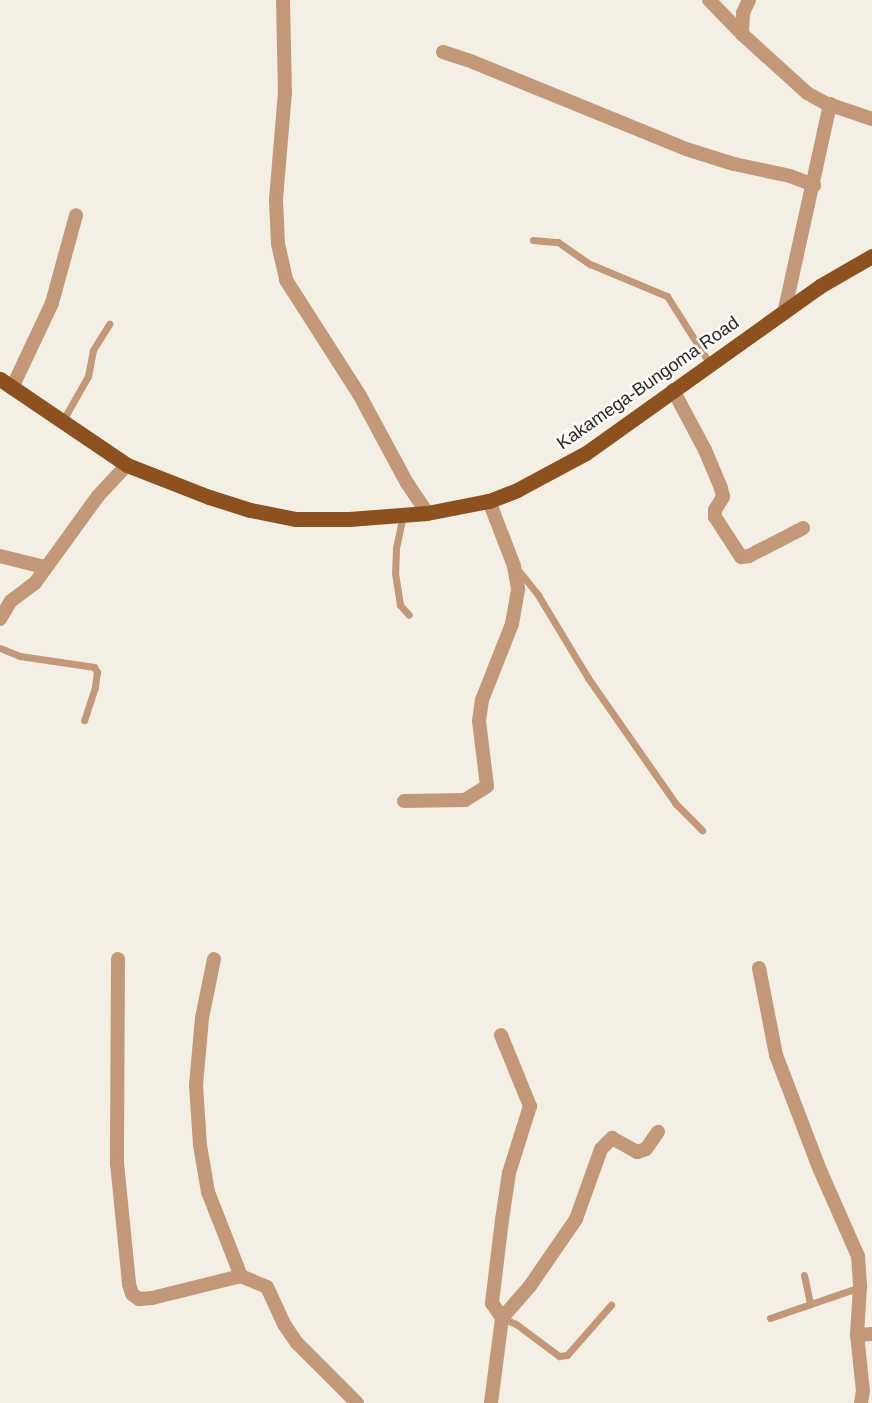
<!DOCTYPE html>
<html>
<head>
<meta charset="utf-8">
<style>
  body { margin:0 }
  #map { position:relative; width:872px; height:1403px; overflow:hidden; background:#f4efe5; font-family:Arial,sans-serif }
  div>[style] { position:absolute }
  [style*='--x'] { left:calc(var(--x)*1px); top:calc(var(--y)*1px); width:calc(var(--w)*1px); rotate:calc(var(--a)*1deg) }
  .service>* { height:7px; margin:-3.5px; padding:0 3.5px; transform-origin:3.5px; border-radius:3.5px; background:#c39879 }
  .minor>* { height:14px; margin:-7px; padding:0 7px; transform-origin:7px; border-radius:7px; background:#c39879 }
  .primary>* { height:15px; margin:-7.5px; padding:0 7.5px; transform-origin:7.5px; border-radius:7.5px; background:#8d511f }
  span { translate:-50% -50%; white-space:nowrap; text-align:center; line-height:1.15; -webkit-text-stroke:5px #fefcf9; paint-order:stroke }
  .street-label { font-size:18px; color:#2a2925 }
</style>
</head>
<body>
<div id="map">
  <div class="service">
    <div style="--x:533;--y:240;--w:25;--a:5"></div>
    <div style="--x:558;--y:242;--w:39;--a:35"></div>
    <div style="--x:590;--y:264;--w:83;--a:22.6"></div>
    <div style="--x:667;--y:296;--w:80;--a:57.7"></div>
    <div style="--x:62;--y:422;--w:53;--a:-60.5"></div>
    <div style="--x:88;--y:376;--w:26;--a:-79"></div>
    <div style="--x:93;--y:350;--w:31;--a:-58"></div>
    <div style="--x:403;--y:515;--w:34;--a:102"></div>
    <div style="--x:396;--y:548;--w:25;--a:92"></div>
    <div style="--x:395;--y:573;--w:32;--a:81"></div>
    <div style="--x:400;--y:605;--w:13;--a:48"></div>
    <div style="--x:518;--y:570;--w:32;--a:51"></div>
    <div style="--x:538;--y:595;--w:97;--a:58.9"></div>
    <div style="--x:588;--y:678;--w:154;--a:55.1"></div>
    <div style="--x:676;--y:804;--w:37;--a:45"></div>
    <div style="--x:0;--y:648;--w:22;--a:22"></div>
    <div style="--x:20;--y:656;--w:75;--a:8.5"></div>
    <div style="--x:94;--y:667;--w:6;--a:59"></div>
    <div style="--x:97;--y:672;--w:15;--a:98"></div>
    <div style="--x:95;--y:687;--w:35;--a:108"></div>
    <div style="--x:804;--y:1275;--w:30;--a:78"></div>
    <div style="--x:502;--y:1318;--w:15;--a:23"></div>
    <div style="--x:516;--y:1324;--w:54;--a:36.7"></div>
    <div style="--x:559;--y:1356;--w:8;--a:-7"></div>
    <div style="--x:567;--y:1355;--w:67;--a:-48.7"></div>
    <div style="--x:770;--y:1318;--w:95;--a:-19"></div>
  </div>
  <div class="minor">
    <div style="--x:283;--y:0;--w:92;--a:88.8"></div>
    <div style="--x:285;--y:92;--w:108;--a:94.8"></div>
    <div style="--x:276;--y:200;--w:44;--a:87.4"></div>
    <div style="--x:278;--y:244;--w:37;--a:77"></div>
    <div style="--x:286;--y:280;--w:135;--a:57.4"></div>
    <div style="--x:359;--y:394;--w:101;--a:61.7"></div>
    <div style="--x:407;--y:483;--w:36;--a:56"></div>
    <div style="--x:709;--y:0;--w:47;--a:45.9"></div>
    <div style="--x:749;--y:0;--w:14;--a:115"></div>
    <div style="--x:743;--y:13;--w:21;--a:93"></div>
    <div style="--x:742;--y:34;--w:88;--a:42.2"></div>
    <div style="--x:807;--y:93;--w:21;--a:29"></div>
    <div style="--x:825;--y:103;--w:50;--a:18.8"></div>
    <div style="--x:443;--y:52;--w:26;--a:18"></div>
    <div style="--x:468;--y:60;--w:235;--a:22.2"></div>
    <div style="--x:686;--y:149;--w:50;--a:17.4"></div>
    <div style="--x:734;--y:164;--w:57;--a:12.1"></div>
    <div style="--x:790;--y:176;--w:26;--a:21"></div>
    <div style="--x:785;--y:309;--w:210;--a:-77.6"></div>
    <div style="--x:12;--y:388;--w:94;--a:-64.8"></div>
    <div style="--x:52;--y:303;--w:91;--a:-74.7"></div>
    <div style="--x:673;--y:390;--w:68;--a:61.9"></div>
    <div style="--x:705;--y:450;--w:41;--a:67.2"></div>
    <div style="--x:721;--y:488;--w:9;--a:77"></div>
    <div style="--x:723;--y:497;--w:15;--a:122"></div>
    <div style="--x:715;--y:510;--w:7;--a:90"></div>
    <div style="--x:715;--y:517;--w:48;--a:57"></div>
    <div style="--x:741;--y:557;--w:8;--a:-7"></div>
    <div style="--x:749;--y:556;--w:61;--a:-27.4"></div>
    <div style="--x:0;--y:556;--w:45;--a:14"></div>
    <div style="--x:0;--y:619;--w:21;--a:-59"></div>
    <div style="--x:11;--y:601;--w:30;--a:-37"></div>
    <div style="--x:35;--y:583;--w:107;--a:-54.1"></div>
    <div style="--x:98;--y:496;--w:42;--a:-46.9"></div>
    <div style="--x:404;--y:801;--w:61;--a:-0.9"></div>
    <div style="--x:465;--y:800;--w:26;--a:-32"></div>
    <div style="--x:487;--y:786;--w:65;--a:-97"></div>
    <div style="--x:479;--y:721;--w:21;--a:-82"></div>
    <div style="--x:482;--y:700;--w:82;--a:-68.5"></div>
    <div style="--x:512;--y:624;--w:36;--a:-80"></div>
    <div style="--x:518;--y:589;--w:23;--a:-100"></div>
    <div style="--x:514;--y:566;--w:70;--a:-111"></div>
    <div style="--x:118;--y:959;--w:204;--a:90.3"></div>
    <div style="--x:117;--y:1163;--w:122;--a:84.3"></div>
    <div style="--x:129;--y:1284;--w:10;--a:73"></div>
    <div style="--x:132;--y:1294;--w:9;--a:36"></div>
    <div style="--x:139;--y:1299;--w:13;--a:-4"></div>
    <div style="--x:152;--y:1298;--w:92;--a:-13.9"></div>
    <div style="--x:214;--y:959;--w:60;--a:101.5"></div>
    <div style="--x:202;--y:1018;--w:67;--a:95.1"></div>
    <div style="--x:196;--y:1085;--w:60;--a:86.2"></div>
    <div style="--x:200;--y:1145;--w:48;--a:80.3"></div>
    <div style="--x:208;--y:1192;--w:90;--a:68.6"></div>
    <div style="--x:241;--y:1276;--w:28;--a:23"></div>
    <div style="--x:267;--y:1287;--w:41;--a:65.3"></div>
    <div style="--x:284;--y:1324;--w:23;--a:56"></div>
    <div style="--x:297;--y:1343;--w:85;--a:45"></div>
    <div style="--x:759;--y:968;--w:89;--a:78.9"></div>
    <div style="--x:776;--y:1055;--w:123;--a:69.1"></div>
    <div style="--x:820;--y:1170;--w:94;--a:66.2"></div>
    <div style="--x:858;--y:1256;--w:31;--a:86"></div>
    <div style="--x:860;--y:1287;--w:48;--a:93.6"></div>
    <div style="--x:501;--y:1035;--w:77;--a:67.8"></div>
    <div style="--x:530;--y:1106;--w:70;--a:107.4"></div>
    <div style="--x:509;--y:1173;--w:48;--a:98.5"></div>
    <div style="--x:502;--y:1220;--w:84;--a:96.9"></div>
    <div style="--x:492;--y:1303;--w:18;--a:56"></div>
    <div style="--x:491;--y:1403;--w:86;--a:-82.6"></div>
    <div style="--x:502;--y:1318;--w:43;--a:-48.8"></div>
    <div style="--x:530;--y:1286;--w:81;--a:-55.5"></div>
    <div style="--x:576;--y:1219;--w:74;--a:-70.3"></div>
    <div style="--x:601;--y:1149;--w:16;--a:-45"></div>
    <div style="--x:612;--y:1138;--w:29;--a:29"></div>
    <div style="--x:637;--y:1152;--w:9;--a:-18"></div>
    <div style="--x:646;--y:1149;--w:21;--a:-55"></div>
    <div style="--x:861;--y:1403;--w:12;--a:-81"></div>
    <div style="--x:863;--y:1391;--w:56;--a:-96.1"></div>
    <div style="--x:857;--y:1335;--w:15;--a:-4"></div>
  </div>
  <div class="primary">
    <div style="--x:0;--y:379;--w:153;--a:34.1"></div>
    <div style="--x:127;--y:465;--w:88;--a:21.3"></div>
    <div style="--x:209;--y:497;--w:43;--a:17.6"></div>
    <div style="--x:250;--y:510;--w:47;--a:11.1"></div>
    <div style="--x:296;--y:519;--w:53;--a:0"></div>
    <div style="--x:349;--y:519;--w:78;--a:-4.4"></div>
    <div style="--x:427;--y:513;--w:63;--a:-11"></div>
    <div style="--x:489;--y:501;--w:30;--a:-21"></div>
    <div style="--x:517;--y:490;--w:78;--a:-28.2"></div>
    <div style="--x:586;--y:453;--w:287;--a:-35.5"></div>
    <div style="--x:820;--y:286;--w:60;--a:-30"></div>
  </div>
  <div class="street-label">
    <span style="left:648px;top:383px;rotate:-35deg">Kakamega-Bungoma Road</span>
  </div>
</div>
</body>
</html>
